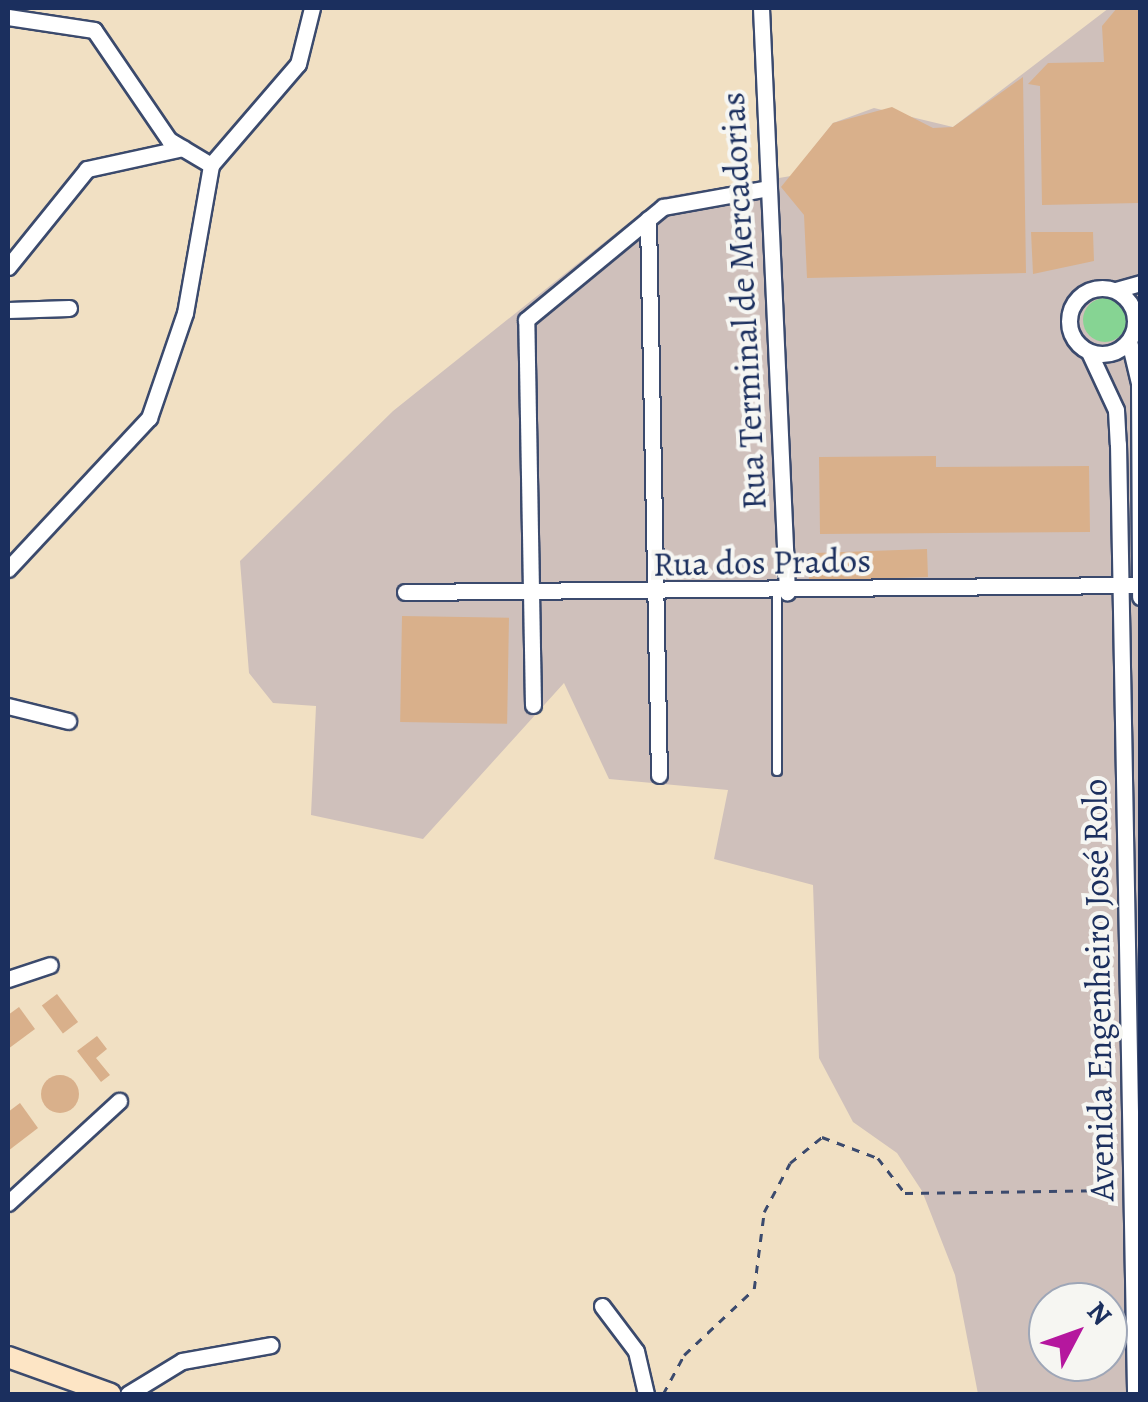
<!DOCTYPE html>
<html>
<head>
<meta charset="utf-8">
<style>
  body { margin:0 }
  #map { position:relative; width:1148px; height:1402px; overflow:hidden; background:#f1e0c3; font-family:Alegreya,serif }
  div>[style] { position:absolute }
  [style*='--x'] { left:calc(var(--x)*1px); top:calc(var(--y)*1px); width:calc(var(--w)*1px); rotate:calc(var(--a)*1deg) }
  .industrial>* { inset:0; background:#cfc0bb }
  .green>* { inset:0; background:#86d493 }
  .round { border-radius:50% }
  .building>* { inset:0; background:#d9b08b; transform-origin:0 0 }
  .path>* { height:2.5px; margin-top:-1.25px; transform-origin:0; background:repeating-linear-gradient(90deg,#3b4a6d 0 8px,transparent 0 16px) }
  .roads { filter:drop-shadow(2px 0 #3b4a6d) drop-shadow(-2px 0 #3b4a6d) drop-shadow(0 2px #3b4a6d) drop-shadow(0 -2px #3b4a6d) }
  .lane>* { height:8px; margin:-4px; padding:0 4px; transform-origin:4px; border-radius:4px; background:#fff }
  .street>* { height:15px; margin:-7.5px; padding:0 7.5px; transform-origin:7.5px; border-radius:7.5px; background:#fff }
  .street>.ring { margin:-7.5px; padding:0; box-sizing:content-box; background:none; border:15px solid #fff; border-radius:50% }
  .secondary>* { height:20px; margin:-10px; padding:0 10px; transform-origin:10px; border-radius:10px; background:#fde5c5 }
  span { translate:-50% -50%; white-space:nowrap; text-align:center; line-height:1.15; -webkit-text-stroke:8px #f6f6f2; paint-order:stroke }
  .street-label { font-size:35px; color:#1b2f5e }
  .frame { position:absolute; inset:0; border:10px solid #1b2f5e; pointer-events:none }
  .north { position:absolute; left:1028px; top:1282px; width:100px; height:100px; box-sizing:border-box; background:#f6f6f2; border:2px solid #9ea6b7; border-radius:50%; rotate:49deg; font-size:28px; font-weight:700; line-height:40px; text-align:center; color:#1b2f5e }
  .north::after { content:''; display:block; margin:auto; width:35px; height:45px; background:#b5179e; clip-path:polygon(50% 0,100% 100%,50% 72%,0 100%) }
</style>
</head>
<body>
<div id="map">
  <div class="industrial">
    <div style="clip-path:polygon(evenodd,1109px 8px,1140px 8px,1140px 1394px,978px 1394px,955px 1275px,922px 1191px,897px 1153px,853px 1122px,819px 1058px,813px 885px,714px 859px,728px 790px,609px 779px,564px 683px,423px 839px,311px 815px,316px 706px,273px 703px,249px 673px,240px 561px,393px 411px,661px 197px,791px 176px,833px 123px,874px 108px,953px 127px,1109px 8px,1048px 1302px,1108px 1302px,1108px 1362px,1048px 1362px,1048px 1302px)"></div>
  </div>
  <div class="green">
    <div class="round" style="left:1083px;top:298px;width:44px;height:44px"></div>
  </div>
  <div class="building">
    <div style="clip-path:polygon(1117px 8px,1140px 8px,1139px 203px,1042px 205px,1040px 86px,1028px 84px,1048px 63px,1104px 62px,1102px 26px)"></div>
    <div style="clip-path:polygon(1023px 77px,1026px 273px,807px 278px,804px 215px,781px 187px,833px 123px,892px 107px,933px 128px,953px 127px)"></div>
    <div style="clip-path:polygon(1031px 232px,1093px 232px,1094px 261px,1033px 274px)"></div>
    <div style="clip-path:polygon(936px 456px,936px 467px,1089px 466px,1090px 532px,820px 534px,819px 457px)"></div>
    <div style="left:927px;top:549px;width:28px;height:119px;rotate:88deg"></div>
    <div style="left:402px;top:616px;width:107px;height:106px;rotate:1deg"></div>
    <div style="left:57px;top:994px;width:35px;height:19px;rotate:53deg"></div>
    <div style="clip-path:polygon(19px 1007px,35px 1029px,8px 1049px,8px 1015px)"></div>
    <div style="clip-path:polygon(97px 1036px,107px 1049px,96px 1058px,110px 1075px,101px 1082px,77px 1051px)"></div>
    <div class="round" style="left:41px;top:1075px;width:38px;height:38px"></div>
    <div style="clip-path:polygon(20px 1103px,38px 1128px,8px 1151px,8px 1112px)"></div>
  </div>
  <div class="path">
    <div style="--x:663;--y:1394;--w:44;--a:-61.7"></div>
    <div style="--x:684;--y:1355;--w:96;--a:-43.3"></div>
    <div style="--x:754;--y:1289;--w:78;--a:-82.6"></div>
    <div style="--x:764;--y:1212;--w:55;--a:-62"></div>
    <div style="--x:790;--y:1163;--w:41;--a:-39.1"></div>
    <div style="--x:822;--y:1137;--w:60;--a:20.6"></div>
    <div style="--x:878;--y:1158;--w:44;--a:52.4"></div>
    <div style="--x:905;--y:1193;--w:210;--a:-0.8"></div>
  </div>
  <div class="roads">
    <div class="lane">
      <div style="--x:777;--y:592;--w:179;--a:90"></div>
    </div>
    <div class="street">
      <div style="--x:761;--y:8;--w:585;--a:87.45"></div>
      <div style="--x:8;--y:17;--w:87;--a:8.6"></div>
      <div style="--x:94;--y:30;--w:133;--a:55.7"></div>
      <div style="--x:169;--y:140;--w:49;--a:30.8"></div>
      <div style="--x:648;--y:219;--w:556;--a:88.87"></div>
      <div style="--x:8;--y:267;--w:126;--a:-51.1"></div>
      <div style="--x:87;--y:169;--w:98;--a:-12.3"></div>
      <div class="ring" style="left:1069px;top:288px;width:51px;height:51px"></div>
      <div style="--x:1116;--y:290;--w:25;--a:-16"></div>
      <div style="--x:8;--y:310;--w:61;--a:-1.9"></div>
      <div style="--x:1129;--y:341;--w:43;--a:76.6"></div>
      <div style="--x:1139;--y:383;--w:214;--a:89.7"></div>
      <div style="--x:1089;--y:352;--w:64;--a:65"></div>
      <div style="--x:1116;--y:410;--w:34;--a:87"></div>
      <div style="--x:1118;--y:444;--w:950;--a:88.97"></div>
      <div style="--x:8;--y:569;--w:207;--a:-47"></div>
      <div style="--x:149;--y:418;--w:111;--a:-71.1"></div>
      <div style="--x:185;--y:313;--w:150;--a:-80"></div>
      <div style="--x:211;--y:165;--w:133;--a:-49.3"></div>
      <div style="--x:298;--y:64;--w:58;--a:-76"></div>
      <div style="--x:405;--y:592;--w:735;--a:-0.55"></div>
      <div style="--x:533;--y:705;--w:385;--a:-91"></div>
      <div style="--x:526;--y:320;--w:178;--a:-39.5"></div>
      <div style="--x:663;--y:207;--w:102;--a:-10.2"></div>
      <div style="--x:8;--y:706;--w:62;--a:14"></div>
      <div style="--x:8;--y:979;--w:44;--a:-18.4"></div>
      <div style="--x:8;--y:1203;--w:151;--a:-42.6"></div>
      <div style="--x:602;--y:1306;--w:56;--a:52.9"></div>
      <div style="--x:636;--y:1351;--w:44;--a:76.9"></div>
      <div style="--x:128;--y:1394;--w:63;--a:-31.4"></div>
      <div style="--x:182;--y:1361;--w:90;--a:-10.2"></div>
    </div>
    <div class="secondary">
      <div style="--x:8;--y:1357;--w:109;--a:19.8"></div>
    </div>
  </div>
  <div class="street-label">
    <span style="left:743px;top:301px;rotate:-93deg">Rua Terminal de Mercadorias</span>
    <span style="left:762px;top:562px;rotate:-1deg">Rua dos Prados</span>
    <span style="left:1098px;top:990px;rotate:-91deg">Avenida Engenheiro José Rolo</span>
  </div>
  <div class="frame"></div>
  <div class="north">N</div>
</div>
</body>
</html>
